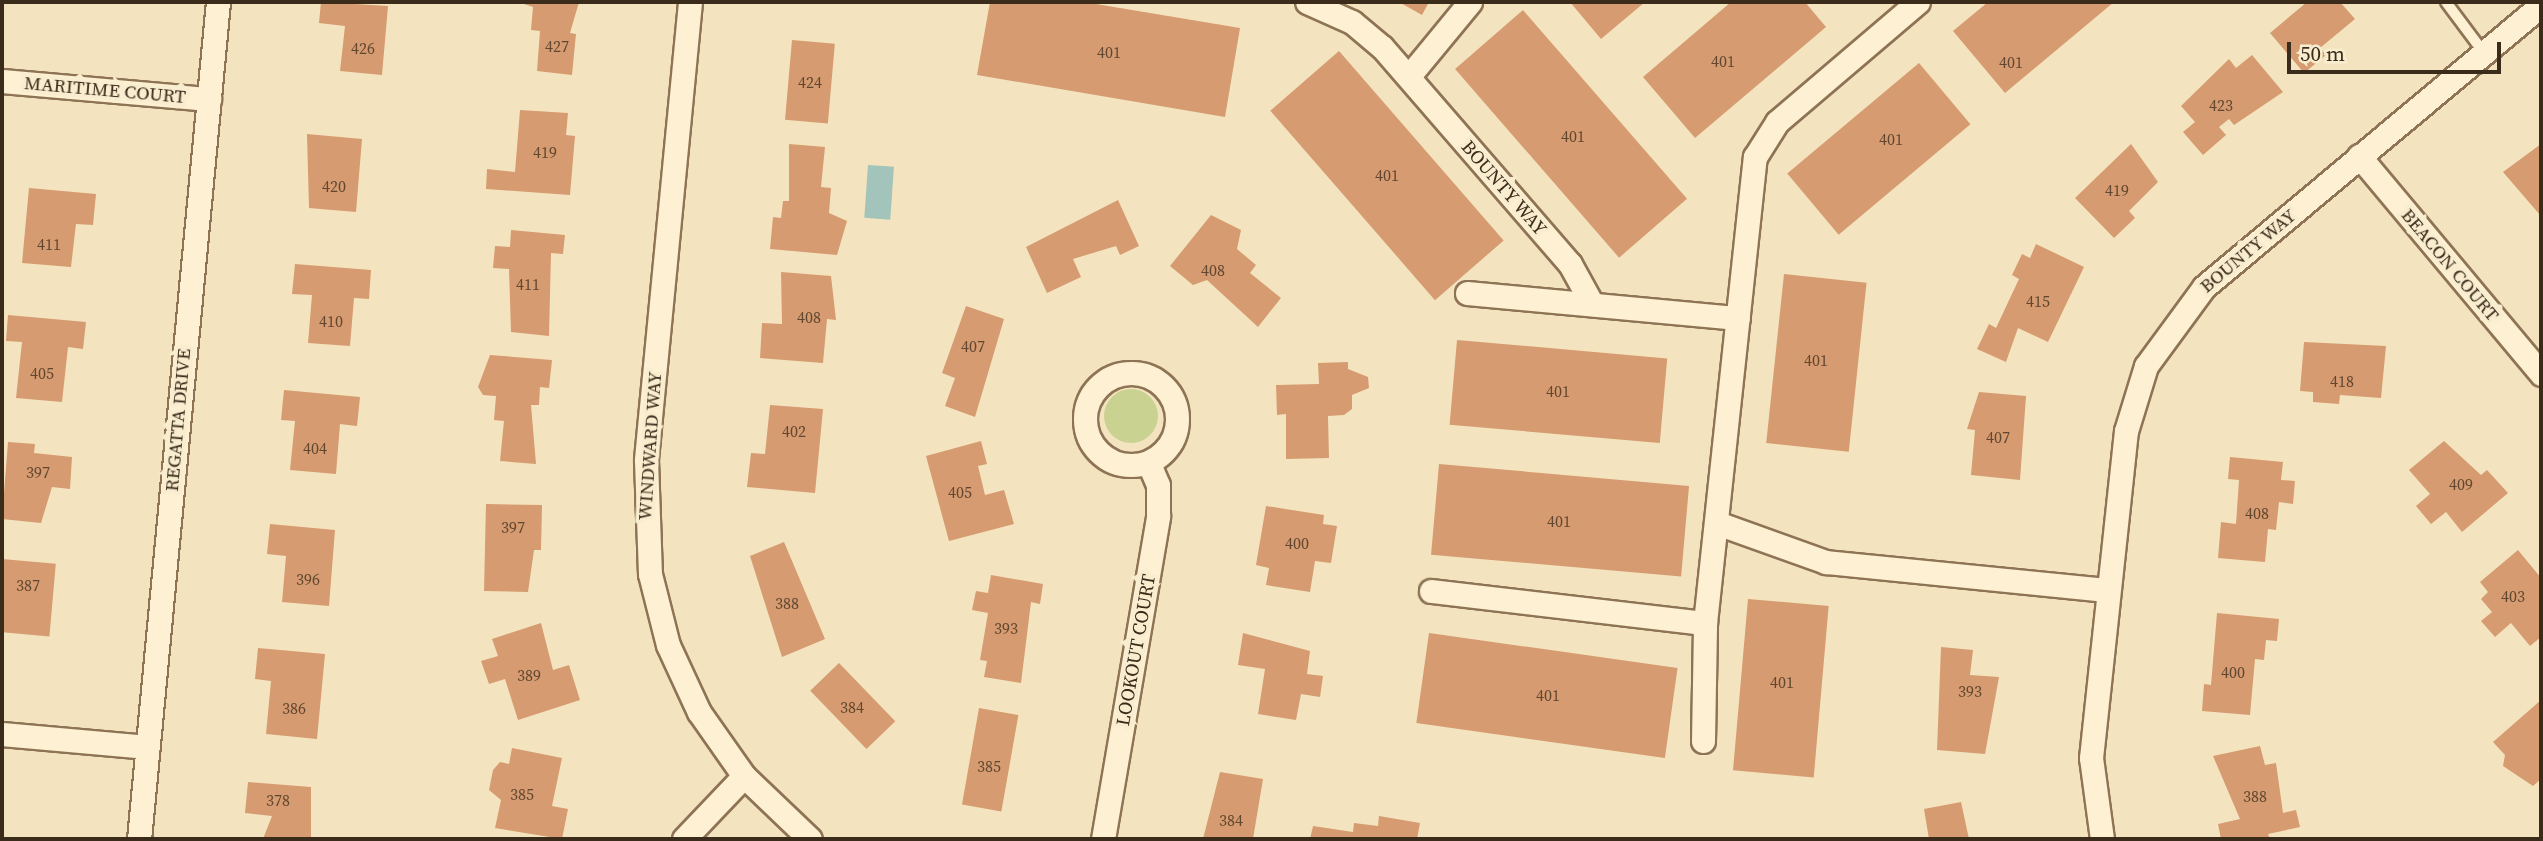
<!DOCTYPE html>
<html>
<head>
<meta charset="utf-8">
<style>
  body { margin:0 }
  #map { position:relative; width:2543px; height:841px; overflow:hidden; background:#f3e4bf; font-family:"Source Serif 4",serif }
  div>[style] { position:absolute }
  [style*='--x'] { left:calc(var(--x)*1px); top:calc(var(--y)*1px); width:calc(var(--w)*1px); rotate:calc(var(--a)*1deg) }
  .green>* { inset:0; background:#cad291 }
  .round { border-radius:50% }
  .water>* { inset:0; background:#a2c4ba; transform-origin:0 0 }
  .building>* { inset:0; background:#d69b70; transform-origin:0 0 }
  .roads { filter:drop-shadow(2px 0 #8e7355) drop-shadow(-2px 0 #8e7355) drop-shadow(0 2px #8e7355) drop-shadow(0 -2px #8e7355) }
  .lane>* { height:10px; margin:-5px; padding:0 5px; transform-origin:5px; border-radius:5px; background:#fdf0d3 }
  .street>* { height:23px; margin:-11.5px; padding:0 11.5px; transform-origin:11.5px; border-radius:11.5px; background:#fdf0d3 }
  .street>.ring { margin:-11.5px; padding:0; box-sizing:content-box; background:none; border:23px solid #fdf0d3; border-radius:50% }
  span { translate:-50% -50%; white-space:nowrap; text-align:center; line-height:1.15; -webkit-text-stroke:7px #f9edcf; paint-order:stroke }
  .number-label { font-size:16px; color:#624730 }
  .number-label span { -webkit-text-stroke-width:0 }
  .street-label { font-size:19px; color:#3b2b1b }
  .frame { position:absolute; inset:0; border:4px solid #3b2b1b; pointer-events:none }
  .scale { position:absolute; left:2287px; top:42px; width:214px; height:32px; box-sizing:border-box; border:4px solid #3b2b1b; border-top:0; padding-left:9px; font-size:21px; line-height:24px; white-space:nowrap; color:#3b2b1b; -webkit-text-stroke:5px #f9edcf; paint-order:stroke }
</style>
</head>
<body>
<div id="map">
  <div class="green">
    <div class="round" style="left:1104px;top:389px;width:54px;height:54px"></div>
  </div>
  <div class="water">
    <div style="left:868px;top:165px;width:26px;height:53px;rotate:4deg"></div>
  </div>
  <div class="building">
    <div style="clip-path:polygon(321px 2px,388px 6px,382px 75px,340px 71px,345px 26px,319px 23px)"></div>
    <div style="clip-path:polygon(518px 2px,579px 2px,570px 33px,576px 34px,572px 75px,537px 71px,540px 31px,531px 30px,533px 7px)"></div>
    <div style="clip-path:polygon(990px 2px,1084px 2px,1240px 28px,1225px 117px,977px 75px)"></div>
    <div style="clip-path:polygon(1399px 2px,1429px 2px,1422px 15px)"></div>
    <div style="clip-path:polygon(1570px 2px,1645px 2px,1601px 39px)"></div>
    <div style="clip-path:polygon(1731px 2px,1805px 2px,1826px 27px,1695px 138px,1643px 77px)"></div>
    <div style="clip-path:polygon(1988px 2px,2114px 2px,2005px 93px,1953px 31px)"></div>
    <div style="clip-path:polygon(2307px 2px,2340px 2px,2355px 19px,2320px 48px,2326px 55px,2304px 73px,2270px 33px)"></div>
    <div style="left:1523px;top:10px;width:250px;height:90px;rotate:49deg"></div>
    <div style="left:792px;top:40px;width:43px;height:80px;rotate:5deg"></div>
    <div style="left:1339px;top:51px;width:251px;height:91px;rotate:49deg"></div>
    <div style="clip-path:polygon(2252px 55px,2283px 92px,2234px 125px,2229px 119px,2219px 127px,2226px 135px,2203px 155px,2183px 132px,2195px 122px,2181px 106px,2229px 59px,2236px 68px)"></div>
    <div style="left:1919px;top:63px;width:80px;height:172px;rotate:50deg"></div>
    <div style="clip-path:polygon(520px 110px,568px 113px,566px 135px,575px 136px,570px 195px,486px 189px,487px 169px,515px 172px)"></div>
    <div style="clip-path:polygon(307px 134px,362px 139px,356px 212px,309px 208px)"></div>
    <div style="clip-path:polygon(789px 144px,825px 147px,821px 187px,831px 188px,829px 213px,847px 221px,837px 255px,770px 249px,773px 217px,781px 218px,783px 201px,789px 201px)"></div>
    <div style="clip-path:polygon(2131px 144px,2158px 182px,2129px 211px,2135px 218px,2114px 238px,2075px 198px)"></div>
    <div style="clip-path:polygon(2541px 144px,2541px 213px,2540px 215px,2503px 172px)"></div>
    <div style="clip-path:polygon(29px 188px,96px 194px,93px 225px,76px 224px,71px 267px,22px 263px)"></div>
    <div style="clip-path:polygon(1118px 200px,1139px 246px,1120px 255px,1116px 246px,1073px 259px,1081px 277px,1047px 293px,1026px 247px)"></div>
    <div style="clip-path:polygon(1211px 215px,1241px 230px,1237px 249px,1256px 265px,1250px 273px,1281px 298px,1258px 327px,1207px 280px,1193px 285px,1170px 266px)"></div>
    <div style="clip-path:polygon(511px 230px,565px 235px,563px 254px,551px 253px,549px 336px,511px 332px,509px 269px,493px 268px,495px 246px,510px 247px)"></div>
    <div style="clip-path:polygon(2036px 244px,2084px 267px,2048px 342px,2018px 328px,2006px 362px,1977px 349px,1989px 324px,1996px 328px,2019px 279px,2012px 275px,2022px 254px,2030px 258px)"></div>
    <div style="clip-path:polygon(295px 264px,371px 270px,369px 299px,354px 298px,350px 346px,308px 343px,312px 295px,292px 294px)"></div>
    <div style="clip-path:polygon(781px 272px,831px 276px,836px 320px,827px 319px,823px 363px,760px 358px,762px 323px,782px 324px)"></div>
    <div style="left:1784px;top:274px;width:83px;height:170px;rotate:6deg"></div>
    <div style="clip-path:polygon(966px 306px,1004px 319px,975px 417px,945px 406px,955px 378px,942px 373px)"></div>
    <div style="clip-path:polygon(8px 315px,86px 322px,83px 349px,68px 347px,62px 402px,16px 398px,22px 342px,6px 341px)"></div>
    <div style="left:1457px;top:340px;width:211px;height:85px;rotate:5deg"></div>
    <div style="clip-path:polygon(2304px 342px,2386px 346px,2381px 398px,2340px 395px,2339px 404px,2313px 402px,2313px 392px,2300px 391px)"></div>
    <div style="clip-path:polygon(490px 355px,552px 360px,549px 388px,540px 387px,539px 405px,531px 405px,536px 464px,500px 461px,504px 421px,494px 420px,496px 396px,483px 395px,478px 387px)"></div>
    <div style="clip-path:polygon(1348px 362px,1348px 369px,1368px 377px,1369px 388px,1352px 395px,1352px 409px,1344px 415px,1328px 416px,1329px 458px,1286px 459px,1286px 414px,1277px 415px,1276px 385px,1319px 384px,1318px 363px)"></div>
    <div style="clip-path:polygon(284px 390px,360px 397px,357px 426px,340px 424px,336px 474px,290px 470px,295px 421px,281px 420px)"></div>
    <div style="clip-path:polygon(1979px 392px,2026px 396px,2020px 480px,1971px 475px,1975px 430px,1967px 429px)"></div>
    <div style="clip-path:polygon(770px 405px,823px 409px,815px 493px,747px 487px,751px 453px,765px 454px)"></div>
    <div style="clip-path:polygon(981px 441px,987px 464px,978px 466px,985px 495px,1004px 490px,1014px 524px,949px 541px,926px 456px)"></div>
    <div style="clip-path:polygon(2444px 441px,2481px 475px,2487px 470px,2508px 493px,2462px 532px,2446px 512px,2431px 524px,2416px 506px,2430px 494px,2409px 470px)"></div>
    <div style="clip-path:polygon(8px 442px,35px 444px,34px 453px,72px 457px,70px 489px,52px 487px,41px 523px,2px 519px)"></div>
    <div style="clip-path:polygon(2230px 457px,2283px 462px,2281px 480px,2295px 481px,2293px 504px,2279px 502px,2276px 530px,2268px 529px,2265px 562px,2218px 558px,2221px 522px,2236px 524px,2239px 480px,2228px 479px)"></div>
    <div style="left:1439px;top:464px;width:251px;height:91px;rotate:5deg"></div>
    <div style="clip-path:polygon(486px 504px,542px 505px,541px 550px,534px 550px,528px 592px,484px 591px)"></div>
    <div style="clip-path:polygon(1266px 506px,1324px 515px,1323px 524px,1337px 526px,1331px 563px,1315px 561px,1310px 592px,1266px 585px,1269px 568px,1256px 565px)"></div>
    <div style="clip-path:polygon(270px 524px,335px 530px,329px 606px,282px 602px,286px 556px,267px 554px)"></div>
    <div style="clip-path:polygon(784px 542px,825px 639px,782px 657px,750px 556px)"></div>
    <div style="clip-path:polygon(2518px 550px,2541px 578px,2541px 637px,2530px 646px,2511px 623px,2495px 637px,2481px 621px,2492px 612px,2481px 599px,2488px 592px,2480px 582px)"></div>
    <div style="left:2px;top:559px;width:54px;height:73px;rotate:5deg"></div>
    <div style="clip-path:polygon(991px 575px,1043px 584px,1040px 604px,1031px 602px,1021px 683px,984px 677px,987px 661px,980px 660px,988px 613px,972px 610px,976px 591px,988px 593px)"></div>
    <div style="left:1748px;top:599px;width:81px;height:172px;rotate:5deg"></div>
    <div style="clip-path:polygon(2217px 613px,2279px 619px,2277px 641px,2266px 640px,2264px 660px,2255px 659px,2250px 715px,2202px 711px,2204px 684px,2211px 685px)"></div>
    <div style="clip-path:polygon(541px 623px,553px 670px,569px 665px,580px 700px,518px 720px,505px 679px,489px 684px,481px 661px,498px 656px,492px 639px)"></div>
    <div style="clip-path:polygon(1243px 633px,1310px 651px,1307px 674px,1323px 676px,1320px 697px,1301px 694px,1296px 720px,1258px 714px,1265px 669px,1238px 665px)"></div>
    <div style="left:1429px;top:633px;width:251px;height:91px;rotate:8deg"></div>
    <div style="clip-path:polygon(1941px 647px,1973px 650px,1970px 675px,1999px 677px,1985px 754px,1937px 750px)"></div>
    <div style="clip-path:polygon(258px 648px,325px 654px,317px 739px,266px 734px,271px 681px,255px 679px)"></div>
    <div style="left:839px;top:663px;width:81px;height:40px;rotate:46deg"></div>
    <div style="clip-path:polygon(2541px 700px,2541px 779px,2533px 786px,2503px 766px,2505px 755px,2493px 742px)"></div>
    <div style="left:979px;top:708px;width:40px;height:98px;rotate:10deg"></div>
    <div style="clip-path:polygon(2260px 746px,2265px 765px,2276px 763px,2283px 813px,2296px 810px,2300px 827px,2268px 834px,2270px 839px,2221px 839px,2218px 824px,2240px 819px,2213px 756px)"></div>
    <div style="clip-path:polygon(512px 748px,562px 758px,552px 806px,568px 809px,562px 839px,495px 828px,501px 800px,489px 790px,493px 770px,500px 762px,509px 764px)"></div>
    <div style="clip-path:polygon(1220px 772px,1263px 779px,1253px 839px,1203px 839px)"></div>
    <div style="clip-path:polygon(248px 782px,311px 787px,311px 839px,263px 839px,272px 816px,245px 813px)"></div>
    <div style="clip-path:polygon(1961px 802px,1969px 839px,1929px 839px,1924px 809px)"></div>
    <div style="clip-path:polygon(1379px 816px,1420px 823px,1417px 839px,1310px 839px,1313px 826px,1353px 832px,1354px 823px,1378px 826px)"></div>
  </div>
  <div class="roads">
    <div class="lane">
      <div style="--x:2446;--y:2;--w:64;--a:53.3"></div>
    </div>
    <div class="street">
      <div style="--x:690;--y:2;--w:460;--a:95.5"></div>
      <div style="--x:646;--y:460;--w:114;--a:88"></div>
      <div style="--x:650;--y:574;--w:73;--a:75.8"></div>
      <div style="--x:668;--y:645;--w:74;--a:65.2"></div>
      <div style="--x:699;--y:712;--w:78;--a:54.9"></div>
      <div style="--x:744;--y:776;--w:91;--a:43.7"></div>
      <div style="--x:1307;--y:2;--w:49;--a:24"></div>
      <div style="--x:1352;--y:22;--w:39;--a:40"></div>
      <div style="--x:1382;--y:47;--w:287;--a:49.1"></div>
      <div style="--x:1570;--y:264;--w:46;--a:61.2"></div>
      <div style="--x:1409;--y:76;--w:96;--a:-50.5"></div>
      <div style="--x:2;--y:81;--w:208;--a:5"></div>
      <div style="--x:2359;--y:156;--w:284;--a:50.1"></div>
      <div style="--x:1467;--y:293;--w:272;--a:5.3"></div>
      <div class="ring" style="left:1085px;top:373px;width:69px;height:69px"></div>
      <div style="--x:1717;--y:523;--w:116;--a:19.7"></div>
      <div style="--x:1826;--y:562;--w:283;--a:5.7"></div>
      <div style="--x:1431;--y:591;--w:276;--a:6.7"></div>
      <div style="--x:2;--y:734;--w:146;--a:5.1"></div>
      <div style="--x:1703;--y:741;--w:118;--a:-89"></div>
      <div style="--x:1705;--y:623;--w:469;--a:-83.9"></div>
      <div style="--x:1755;--y:157;--w:41;--a:-57.8"></div>
      <div style="--x:1777;--y:122;--w:185;--a:-40.4"></div>
      <div style="--x:139;--y:839;--w:841;--a:-84.61"></div>
      <div style="--x:684;--y:839;--w:87;--a:-46.4"></div>
      <div style="--x:1103;--y:839;--w:328;--a:-80.3"></div>
      <div style="--x:1158;--y:516;--w:31;--a:-90"></div>
      <div style="--x:1158;--y:485;--w:25;--a:-113"></div>
      <div style="--x:2102;--y:839;--w:82;--a:-97.7"></div>
      <div style="--x:2091;--y:758;--w:329;--a:-83.9"></div>
      <div style="--x:2126;--y:431;--w:68;--a:-72.9"></div>
      <div style="--x:2146;--y:366;--w:98;--a:-53.7"></div>
      <div style="--x:2204;--y:287;--w:439;--a:-39.9"></div>
    </div>
  </div>
  <div class="number-label">
    <span style="left:557px;top:46px">427</span>
    <span style="left:363px;top:48px">426</span>
    <span style="left:1109px;top:52px">401</span>
    <span style="left:1723px;top:61px">401</span>
    <span style="left:2011px;top:62px">401</span>
    <span style="left:810px;top:82px">424</span>
    <span style="left:2221px;top:105px">423</span>
    <span style="left:1573px;top:136px">401</span>
    <span style="left:1891px;top:139px">401</span>
    <span style="left:545px;top:152px">419</span>
    <span style="left:1387px;top:175px">401</span>
    <span style="left:334px;top:186px">420</span>
    <span style="left:2117px;top:190px">419</span>
    <span style="left:49px;top:244px">411</span>
    <span style="left:1213px;top:270px">408</span>
    <span style="left:528px;top:284px">411</span>
    <span style="left:2038px;top:301px">415</span>
    <span style="left:809px;top:317px">408</span>
    <span style="left:331px;top:321px">410</span>
    <span style="left:973px;top:346px">407</span>
    <span style="left:1816px;top:360px">401</span>
    <span style="left:42px;top:373px">405</span>
    <span style="left:2342px;top:381px">418</span>
    <span style="left:1558px;top:391px">401</span>
    <span style="left:794px;top:431px">402</span>
    <span style="left:1998px;top:437px">407</span>
    <span style="left:315px;top:448px">404</span>
    <span style="left:38px;top:472px">397</span>
    <span style="left:2461px;top:484px">409</span>
    <span style="left:960px;top:492px">405</span>
    <span style="left:2257px;top:513px">408</span>
    <span style="left:1559px;top:521px">401</span>
    <span style="left:513px;top:527px">397</span>
    <span style="left:1297px;top:543px">400</span>
    <span style="left:308px;top:579px">396</span>
    <span style="left:28px;top:585px">387</span>
    <span style="left:2513px;top:596px">403</span>
    <span style="left:787px;top:603px">388</span>
    <span style="left:1006px;top:628px">393</span>
    <span style="left:2233px;top:672px">400</span>
    <span style="left:529px;top:675px">389</span>
    <span style="left:1782px;top:682px">401</span>
    <span style="left:1970px;top:691px">393</span>
    <span style="left:1548px;top:695px">401</span>
    <span style="left:852px;top:707px">384</span>
    <span style="left:294px;top:708px">386</span>
    <span style="left:989px;top:766px">385</span>
    <span style="left:522px;top:794px">385</span>
    <span style="left:2255px;top:796px">388</span>
    <span style="left:278px;top:800px">378</span>
    <span style="left:1231px;top:820px">384</span>
  </div>
  <div class="street-label">
    <span style="left:105px;top:90px;rotate:5deg">MARITIME COURT</span>
    <span style="left:1504px;top:188px;rotate:49deg">BOUNTY WAY</span>
    <span style="left:2248px;top:251px;rotate:-40deg">BOUNTY WAY</span>
    <span style="left:2450px;top:265px;rotate:50deg">BEACON COURT</span>
    <span style="left:178px;top:420px;rotate:-85deg">REGATTA DRIVE</span>
    <span style="left:650px;top:446px;rotate:-86deg">WINDWARD WAY</span>
    <span style="left:1136px;top:650px;rotate:-80deg">LOOKOUT COURT</span>
  </div>
  <div class="frame"></div>
  <div class="scale">50 m</div>
</div>
</body>
</html>
